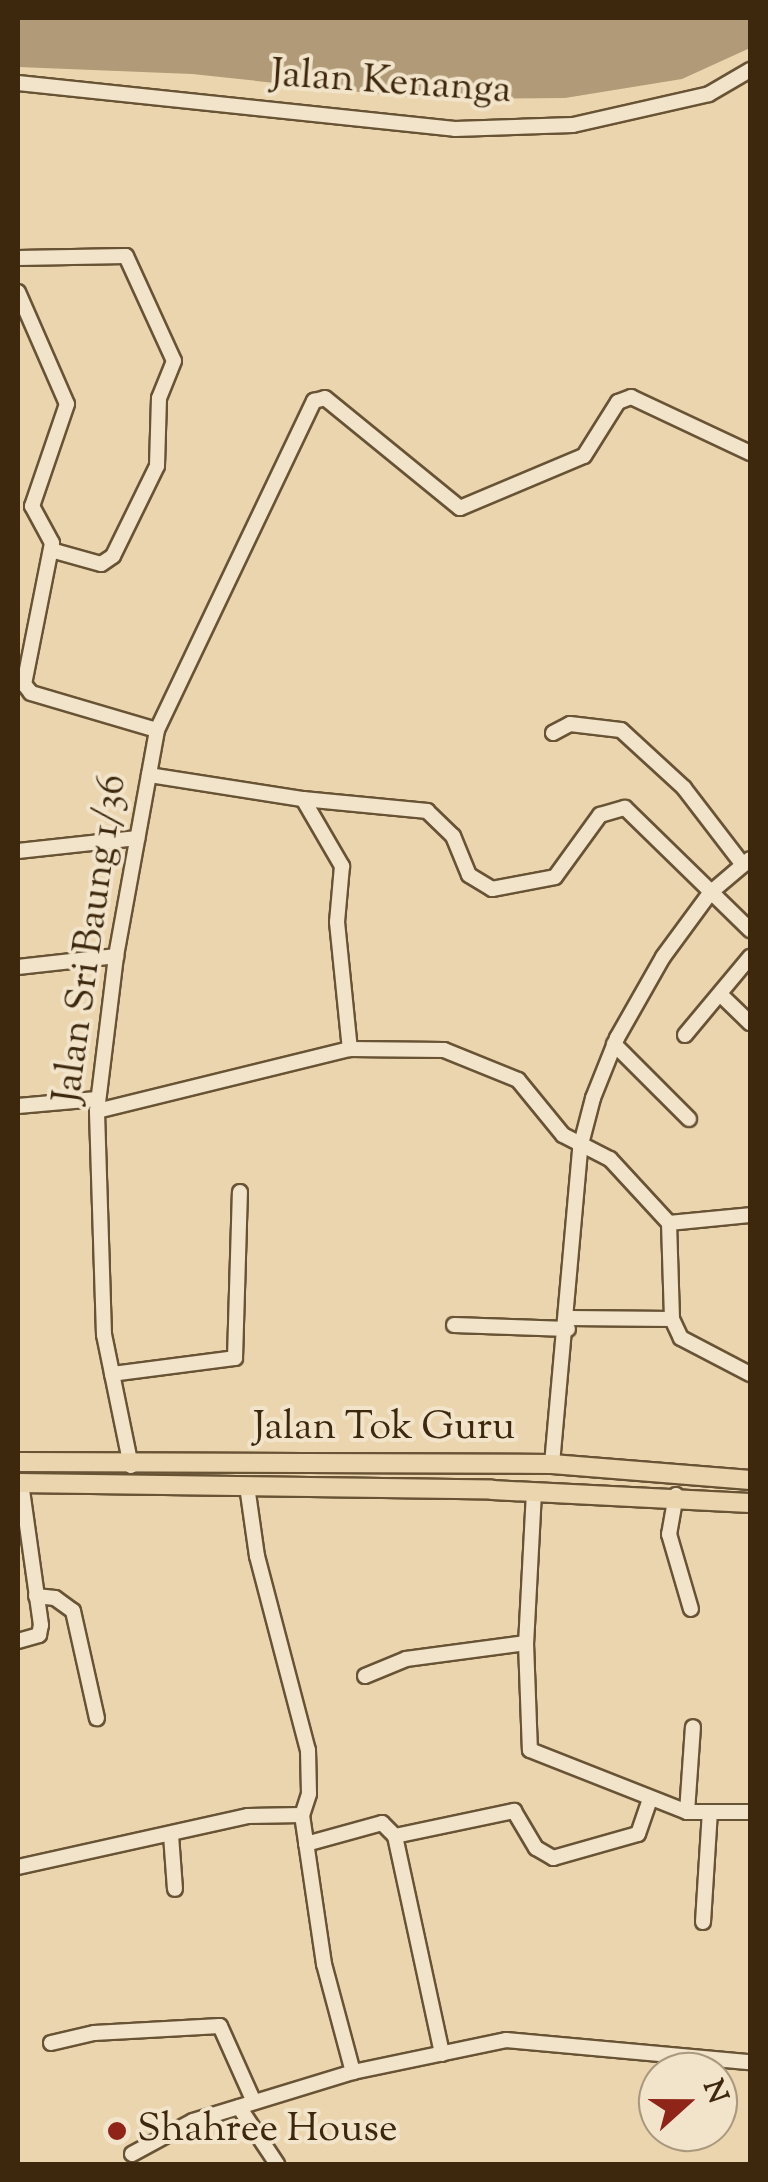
<!DOCTYPE html>
<html>
<head>
<meta charset="utf-8">
<style>
  body { margin:0 }
  #map { position:relative; width:768px; height:2182px; overflow:hidden; background:#ebd5ae; font-family:"Sorts Mill Goudy",serif }
  div>[style] { position:absolute }
  [style*='--x'] { left:calc(var(--x)*1px); top:calc(var(--y)*1px); width:calc(var(--w)*1px); rotate:calc(var(--a)*1deg) }
  .water>* { inset:0; background:#b09a77 }
  .roads { filter:drop-shadow(2px 0 #685335) drop-shadow(-2px 0 #685335) drop-shadow(0 2px #685335) drop-shadow(0 -2px #685335) }
  .minor>* { height:14px; margin:-7px; padding:0 7px; transform-origin:7px; border-radius:7px; background:#f2e4ca }
  .major>* { height:18px; margin:-9px; padding:0 9px; transform-origin:9px; border-radius:9px; background:#ebd5ae }
  .dots>* { width:28px; height:28px; translate:-50% -50%; box-sizing:border-box; border:5px solid #f2e4ca; border-radius:50% }
  span { translate:-50% -50%; white-space:nowrap; text-align:center; line-height:1.15; -webkit-text-stroke:8px #f2e4ca; paint-order:stroke }
  .street-label { font-size:40px; color:#3d280d }
  .poi-label { font-size:40px; color:#3d280d }
  .left { translate:0 -50%; text-align:left }
  .frame { position:absolute; inset:0; border:20px solid #3d280d; pointer-events:none }
  .north { position:absolute; left:638px; top:2052px; width:100px; height:100px; box-sizing:border-box; background:#f2e4ca; border:2px solid #aa997e; border-radius:50%; rotate:69deg; font-size:28px; font-weight:700; line-height:40px; text-align:center; color:#3d280d }
  .north::after { content:''; display:block; margin:auto; width:35px; height:45px; background:#8f2418; clip-path:polygon(50% 0,100% 100%,50% 72%,0 100%) }
</style>
</head>
<body>
<div id="map">
  <div class="water">
    <div style="clip-path:polygon(18px 18px,750px 18px,750px 48px,682px 79px,565px 98px,425px 99px,192px 74px,18px 67px)"></div>
  </div>
  <div class="roads">
    <div class="minor">
      <div style="--x:18;--y:83;--w:439;--a:6"></div>
      <div style="--x:455;--y:129;--w:118;--a:-1.9"></div>
      <div style="--x:573;--y:125;--w:139;--a:-12.8"></div>
      <div style="--x:709;--y:94;--w:48;--a:-30.3"></div>
      <div style="--x:18;--y:258;--w:108;--a:-1.1"></div>
      <div style="--x:126;--y:256;--w:115;--a:65.4"></div>
      <div style="--x:174;--y:361;--w:40;--a:112"></div>
      <div style="--x:159;--y:398;--w:68;--a:91.7"></div>
      <div style="--x:157;--y:466;--w:100;--a:116.1"></div>
      <div style="--x:113;--y:556;--w:14;--a:146"></div>
      <div style="--x:101;--y:564;--w:52;--a:-164.4"></div>
      <div style="--x:18;--y:292;--w:122;--a:66.4"></div>
      <div style="--x:67;--y:404;--w:108;--a:108.9"></div>
      <div style="--x:32;--y:506;--w:42;--a:61.6"></div>
      <div style="--x:52;--y:543;--w:144;--a:101.2"></div>
      <div style="--x:24;--y:684;--w:11;--a:52"></div>
      <div style="--x:31;--y:693;--w:131;--a:16.4"></div>
      <div style="--x:553;--y:733;--w:19;--a:-28"></div>
      <div style="--x:570;--y:724;--w:51;--a:6.7"></div>
      <div style="--x:621;--y:730;--w:86;--a:42.6"></div>
      <div style="--x:684;--y:788;--w:97;--a:52.5"></div>
      <div style="--x:149;--y:775;--w:156;--a:8.9"></div>
      <div style="--x:303;--y:799;--w:78;--a:59.8"></div>
      <div style="--x:342;--y:866;--w:56;--a:95.1"></div>
      <div style="--x:337;--y:922;--w:128;--a:84.2"></div>
      <div style="--x:303;--y:799;--w:125;--a:5.5"></div>
      <div style="--x:427;--y:811;--w:36;--a:44"></div>
      <div style="--x:453;--y:836;--w:42;--a:67.7"></div>
      <div style="--x:469;--y:875;--w:27;--a:31"></div>
      <div style="--x:492;--y:889;--w:64;--a:-10.8"></div>
      <div style="--x:555;--y:877;--w:77;--a:-54"></div>
      <div style="--x:600;--y:815;--w:26;--a:-16"></div>
      <div style="--x:625;--y:808;--w:175;--a:44.3"></div>
      <div style="--x:18;--y:851;--w:120;--a:-6.2"></div>
      <div style="--x:18;--y:967;--w:99;--a:-6.4"></div>
      <div style="--x:722;--y:996;--w:39;--a:44"></div>
      <div style="--x:685;--y:1035;--w:102;--a:-50.2"></div>
      <div style="--x:614;--y:1044;--w:106;--a:45"></div>
      <div style="--x:18;--y:1106;--w:79;--a:-5.1"></div>
      <div style="--x:97;--y:1111;--w:260;--a:-13.8"></div>
      <div style="--x:350;--y:1049;--w:94;--a:0.6"></div>
      <div style="--x:444;--y:1050;--w:80;--a:22.1"></div>
      <div style="--x:518;--y:1080;--w:71;--a:50.7"></div>
      <div style="--x:563;--y:1135;--w:53;--a:27.1"></div>
      <div style="--x:610;--y:1159;--w:87;--a:47.3"></div>
      <div style="--x:669;--y:1223;--w:81;--a:-5.6"></div>
      <div style="--x:669;--y:1223;--w:96;--a:88.2"></div>
      <div style="--x:569;--y:1318;--w:103;--a:0.6"></div>
      <div style="--x:672;--y:1319;--w:21;--a:65"></div>
      <div style="--x:681;--y:1338;--w:78;--a:27.6"></div>
      <div style="--x:454;--y:1325;--w:114;--a:2"></div>
      <div style="--x:112;--y:1374;--w:124;--a:-7.4"></div>
      <div style="--x:235;--y:1358;--w:166;--a:-88.3"></div>
      <div style="--x:552;--y:1464;--w:317;--a:-84.9"></div>
      <div style="--x:580;--y:1148;--w:52;--a:-75.4"></div>
      <div style="--x:593;--y:1098;--w:65;--a:-68.2"></div>
      <div style="--x:617;--y:1038;--w:93;--a:-60.4"></div>
      <div style="--x:663;--y:957;--w:79;--a:-53.7"></div>
      <div style="--x:710;--y:893;--w:52;--a:-40.4"></div>
      <div style="--x:131;--y:1466;--w:134;--a:-101.6"></div>
      <div style="--x:104;--y:1335;--w:224;--a:-91.8"></div>
      <div style="--x:97;--y:1111;--w:156;--a:-83"></div>
      <div style="--x:116;--y:956;--w:230;--a:-79.7"></div>
      <div style="--x:157;--y:730;--w:365;--a:-64.5"></div>
      <div style="--x:314;--y:401;--w:11;--a:-15"></div>
      <div style="--x:325;--y:398;--w:174;--a:39.2"></div>
      <div style="--x:460;--y:508;--w:134;--a:-22.8"></div>
      <div style="--x:584;--y:456;--w:64;--a:-57.8"></div>
      <div style="--x:618;--y:402;--w:14;--a:-21"></div>
      <div style="--x:631;--y:397;--w:132;--a:25.2"></div>
      <div style="--x:247;--y:1486;--w:71;--a:81.9"></div>
      <div style="--x:257;--y:1556;--w:201;--a:75.3"></div>
      <div style="--x:308;--y:1750;--w:44;--a:88.7"></div>
      <div style="--x:309;--y:1794;--w:22;--a:108"></div>
      <div style="--x:302;--y:1815;--w:151;--a:81.6"></div>
      <div style="--x:324;--y:1964;--w:112;--a:75"></div>
      <div style="--x:534;--y:1492;--w:151;--a:93"></div>
      <div style="--x:526;--y:1643;--w:107;--a:87.9"></div>
      <div style="--x:530;--y:1750;--w:169;--a:21.5"></div>
      <div style="--x:687;--y:1812;--w:63;--a:0"></div>
      <div style="--x:676;--y:1495;--w:40;--a:100"></div>
      <div style="--x:669;--y:1534;--w:78;--a:73.7"></div>
      <div style="--x:36;--y:1596;--w:19;--a:6"></div>
      <div style="--x:55;--y:1598;--w:22;--a:36"></div>
      <div style="--x:73;--y:1611;--w:110;--a:77.4"></div>
      <div style="--x:18;--y:1641;--w:22;--a:-16"></div>
      <div style="--x:39;--y:1635;--w:10;--a:-79"></div>
      <div style="--x:41;--y:1625;--w:143;--a:-98"></div>
      <div style="--x:365;--y:1676;--w:44;--a:-22.5"></div>
      <div style="--x:406;--y:1659;--w:121;--a:-7.6"></div>
      <div style="--x:687;--y:1812;--w:85;--a:-86"></div>
      <div style="--x:171;--y:1835;--w:54;--a:85.8"></div>
      <div style="--x:395;--y:1836;--w:223;--a:77.8"></div>
      <div style="--x:306;--y:1844;--w:79;--a:-15.4"></div>
      <div style="--x:382;--y:1823;--w:18;--a:45"></div>
      <div style="--x:395;--y:1836;--w:122;--a:-11.9"></div>
      <div style="--x:514;--y:1811;--w:43;--a:59.3"></div>
      <div style="--x:536;--y:1848;--w:20;--a:30"></div>
      <div style="--x:553;--y:1858;--w:88;--a:-15.8"></div>
      <div style="--x:638;--y:1834;--w:34;--a:-71"></div>
      <div style="--x:18;--y:1867;--w:236;--a:-12.5"></div>
      <div style="--x:248;--y:1816;--w:54;--a:-1.1"></div>
      <div style="--x:703;--y:1922;--w:110;--a:-86.4"></div>
      <div style="--x:51;--y:2043;--w:44;--a:-13.1"></div>
      <div style="--x:94;--y:2033;--w:126;--a:-3.2"></div>
      <div style="--x:220;--y:2026;--w:83;--a:65.9"></div>
      <div style="--x:239;--y:2107;--w:69;--a:56.3"></div>
      <div style="--x:132;--y:2154;--w:69;--a:-28.4"></div>
      <div style="--x:193;--y:2121;--w:167;--a:-17"></div>
      <div style="--x:353;--y:2072;--w:156;--a:-11.8"></div>
      <div style="--x:506;--y:2040;--w:245;--a:5.2"></div>
    </div>
    <div class="major">
      <div style="--x:18;--y:1462;--w:534;--a:0.21"></div>
      <div style="--x:552;--y:1464;--w:199;--a:4.6"></div>
      <div style="--x:18;--y:1483;--w:474;--a:0.8"></div>
      <div style="--x:492;--y:1490;--w:258;--a:2.9"></div>
    </div>
  </div>
  <div class="dots">
    <div style="left:117px;top:2131px;background:#8f2418"></div>
  </div>
  <div class="street-label">
    <span style="left:391px;top:84px;rotate:4deg">Jalan Kenanga</span>
    <span style="left:92px;top:939px;rotate:-82deg">Jalan Sri Baung 1/36</span>
    <span style="left:384px;top:1429px">Jalan Tok Guru</span>
  </div>
  <div class="poi-label">
    <span class="left" style="left:137px;top:2131px">Shahree House</span>
  </div>
  <div class="frame"></div>
  <div class="north">N</div>
</div>
</body>
</html>
